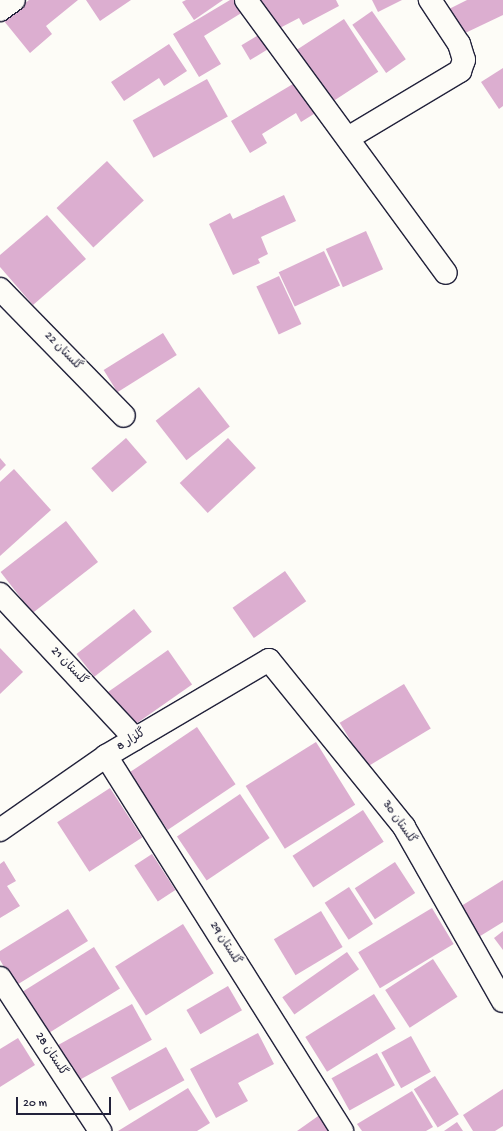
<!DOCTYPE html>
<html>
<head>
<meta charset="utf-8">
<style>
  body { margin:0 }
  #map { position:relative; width:503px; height:1131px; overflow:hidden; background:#fdfcf7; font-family:"Gochi Hand","Playpen Sans Arabic",sans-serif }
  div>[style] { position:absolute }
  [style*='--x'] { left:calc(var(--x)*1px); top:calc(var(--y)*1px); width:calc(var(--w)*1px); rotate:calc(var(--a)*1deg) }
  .building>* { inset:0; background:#dcaed0; transform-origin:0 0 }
  .roads { filter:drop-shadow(1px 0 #22223b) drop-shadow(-1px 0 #22223b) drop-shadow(0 1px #22223b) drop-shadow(0 -1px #22223b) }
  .minor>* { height:22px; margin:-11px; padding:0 11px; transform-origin:11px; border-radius:11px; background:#fdfcf7 }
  span { translate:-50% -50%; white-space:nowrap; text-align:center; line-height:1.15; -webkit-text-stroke:3.5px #fdfcf7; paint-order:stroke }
  .street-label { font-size:12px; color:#22223b }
  .scale { position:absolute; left:16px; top:1097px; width:95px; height:18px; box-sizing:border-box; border:2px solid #22223b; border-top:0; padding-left:5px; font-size:12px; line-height:14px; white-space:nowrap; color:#22223b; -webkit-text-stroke:3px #fdfcf7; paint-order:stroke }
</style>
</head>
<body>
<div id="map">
  <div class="building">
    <div style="clip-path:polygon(29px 0,78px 0,46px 26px,52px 34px,30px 53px,4px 21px)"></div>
    <div style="clip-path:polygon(86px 0,131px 0,100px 21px)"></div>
    <div style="clip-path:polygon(186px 0,223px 0,194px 20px,182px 2px)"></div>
    <div style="clip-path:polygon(230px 0,236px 0,243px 12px,204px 36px,221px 64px,199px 77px,173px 34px)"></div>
    <div style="clip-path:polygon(261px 0,336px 0,339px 6px,303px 25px,299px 18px,276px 30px)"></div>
    <div style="clip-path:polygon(372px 0,402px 0,378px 12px)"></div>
    <div style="clip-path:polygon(467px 0,503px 0,503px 15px,461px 35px,449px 9px)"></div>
    <div style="left:372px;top:11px;width:59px;height:24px;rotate:55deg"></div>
    <div style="left:344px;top:19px;width:63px;height:59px;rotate:57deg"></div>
    <div style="left:262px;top:33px;width:17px;height:24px;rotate:59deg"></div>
    <div style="clip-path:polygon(169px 44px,187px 71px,164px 86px,159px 78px,124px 101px,111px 82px)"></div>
    <div style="clip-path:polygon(503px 68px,503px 106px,499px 109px,481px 82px)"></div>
    <div style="left:207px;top:79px;width:43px;height:85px;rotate:61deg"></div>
    <div style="clip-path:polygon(298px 81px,317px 112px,301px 122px,296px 113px,262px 134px,267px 143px,250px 153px,231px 121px)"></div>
    <div style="left:107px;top:161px;width:54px;height:69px;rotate:47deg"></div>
    <div style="clip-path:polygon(284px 195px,296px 221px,261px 237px,268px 254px,258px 259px,260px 263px,233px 275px,209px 224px,230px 213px,233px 219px)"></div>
    <div style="clip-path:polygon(47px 215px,86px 259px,33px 305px,0 267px,0 255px)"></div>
    <div style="left:366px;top:231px;width:42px;height:44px;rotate:66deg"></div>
    <div style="left:324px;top:251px;width:38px;height:50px;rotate:65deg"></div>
    <div style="left:279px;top:276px;width:53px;height:25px;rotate:65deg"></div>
    <div style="left:163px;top:333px;width:26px;height:70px;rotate:58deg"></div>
    <div style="left:199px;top:387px;width:50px;height:55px;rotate:52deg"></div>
    <div style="left:126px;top:438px;width:32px;height:46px;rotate:49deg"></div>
    <div style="left:228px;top:438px;width:41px;height:66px;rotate:47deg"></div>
    <div style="clip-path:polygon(0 458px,6px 465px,0 471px)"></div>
    <div style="clip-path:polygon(14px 469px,51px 510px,0 556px,0 482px)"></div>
    <div style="left:66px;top:521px;width:52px;height:83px;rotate:52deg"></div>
    <div style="left:285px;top:571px;width:37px;height:64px;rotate:55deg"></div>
    <div style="left:134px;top:609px;width:29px;height:73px;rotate:52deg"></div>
    <div style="clip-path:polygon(0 648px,23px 672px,0 694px)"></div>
    <div style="left:168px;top:650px;width:42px;height:75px;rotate:55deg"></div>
    <div style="left:404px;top:684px;width:52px;height:75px;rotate:59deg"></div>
    <div style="left:197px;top:727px;width:69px;height:82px;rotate:56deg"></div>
    <div style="left:316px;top:742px;width:74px;height:83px;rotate:58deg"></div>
    <div style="left:110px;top:788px;width:59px;height:63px;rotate:57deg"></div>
    <div style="left:240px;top:794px;width:53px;height:76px;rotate:56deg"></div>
    <div style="left:363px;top:810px;width:38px;height:84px;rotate:57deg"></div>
    <div style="left:152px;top:854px;width:43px;height:21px;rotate:57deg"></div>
    <div style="clip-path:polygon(4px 861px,16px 881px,7px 886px,20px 906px,0 918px,0 864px)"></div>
    <div style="left:395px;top:862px;width:37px;height:48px;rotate:57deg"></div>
    <div style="clip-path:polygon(503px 880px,503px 922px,477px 938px,458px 908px)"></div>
    <div style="left:349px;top:887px;width:44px;height:29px;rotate:57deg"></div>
    <div style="left:432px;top:908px;width:42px;height:86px;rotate:59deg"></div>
    <div style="clip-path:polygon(68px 909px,88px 941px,15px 986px,0 960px,0 951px)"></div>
    <div style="left:321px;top:911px;width:42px;height:55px;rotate:59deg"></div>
    <div style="left:183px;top:924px;width:58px;height:80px;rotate:58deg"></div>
    <div style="clip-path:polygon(503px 931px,503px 950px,494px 938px)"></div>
    <div style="left:94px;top:947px;width:49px;height:90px;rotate:58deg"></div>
    <div style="left:347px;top:952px;width:21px;height:79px;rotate:55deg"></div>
    <div style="left:433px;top:959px;width:45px;height:57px;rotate:57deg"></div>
    <div style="left:228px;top:986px;width:28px;height:48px;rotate:60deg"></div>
    <div style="left:374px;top:994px;width:41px;height:81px;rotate:58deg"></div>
    <div style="left:132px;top:1004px;width:41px;height:88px;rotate:61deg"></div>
    <div style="clip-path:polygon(258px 1033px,274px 1064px,238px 1083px,248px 1101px,216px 1118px,190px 1069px)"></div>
    <div style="left:411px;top:1036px;width:41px;height:34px;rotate:61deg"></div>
    <div style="clip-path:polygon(18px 1038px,35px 1065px,0 1087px,0 1049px)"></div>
    <div style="left:166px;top:1047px;width:38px;height:63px;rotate:61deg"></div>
    <div style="left:377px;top:1053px;width:37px;height:52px;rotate:61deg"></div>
    <div style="left:435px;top:1076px;width:45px;height:25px;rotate:58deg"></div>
    <div style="clip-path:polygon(188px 1088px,210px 1123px,197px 1131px,118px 1131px)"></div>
    <div style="clip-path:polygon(503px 1089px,503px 1126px,495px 1131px,473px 1131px,463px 1115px)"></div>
    <div style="clip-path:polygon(412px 1091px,433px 1127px,426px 1131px,362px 1131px,357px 1124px)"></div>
    <div style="clip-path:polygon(321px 1114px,333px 1131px,297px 1131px)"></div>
    <div style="clip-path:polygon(457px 1122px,463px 1131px,444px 1131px)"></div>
  </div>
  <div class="roads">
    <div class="minor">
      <div style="--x:246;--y:0;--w:338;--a:53.8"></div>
      <div style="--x:0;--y:10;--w:17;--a:-36"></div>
      <div style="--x:348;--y:138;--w:131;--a:-30.9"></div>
      <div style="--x:460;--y:71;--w:12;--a:-70"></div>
      <div style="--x:464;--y:60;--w:17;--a:-107"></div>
      <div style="--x:459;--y:44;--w:53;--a:-123.4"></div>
      <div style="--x:0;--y:289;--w:177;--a:45.7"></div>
      <div style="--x:0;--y:594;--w:198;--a:47"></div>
      <div style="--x:106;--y:756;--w:443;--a:57.8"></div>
      <div style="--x:0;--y:830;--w:129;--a:-34.9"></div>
      <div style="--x:106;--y:756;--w:189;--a:-30.5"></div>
      <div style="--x:269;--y:660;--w:215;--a:51"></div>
      <div style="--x:404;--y:827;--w:200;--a:60.4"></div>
      <div style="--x:0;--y:978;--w:183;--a:56.8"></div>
    </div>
  </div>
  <div class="street-label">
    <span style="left:62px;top:352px;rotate:46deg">گلستان 22</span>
    <span style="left:68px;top:667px;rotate:47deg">گلستان 21</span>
    <span style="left:132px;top:741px;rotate:-31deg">گلزار 8</span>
    <span style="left:398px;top:823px;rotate:55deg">گلستان 30</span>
    <span style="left:224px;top:944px;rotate:58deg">گلستان 29</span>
    <span style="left:50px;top:1055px;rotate:57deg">گلستان 28</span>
  </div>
  <div class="scale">20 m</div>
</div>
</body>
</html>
